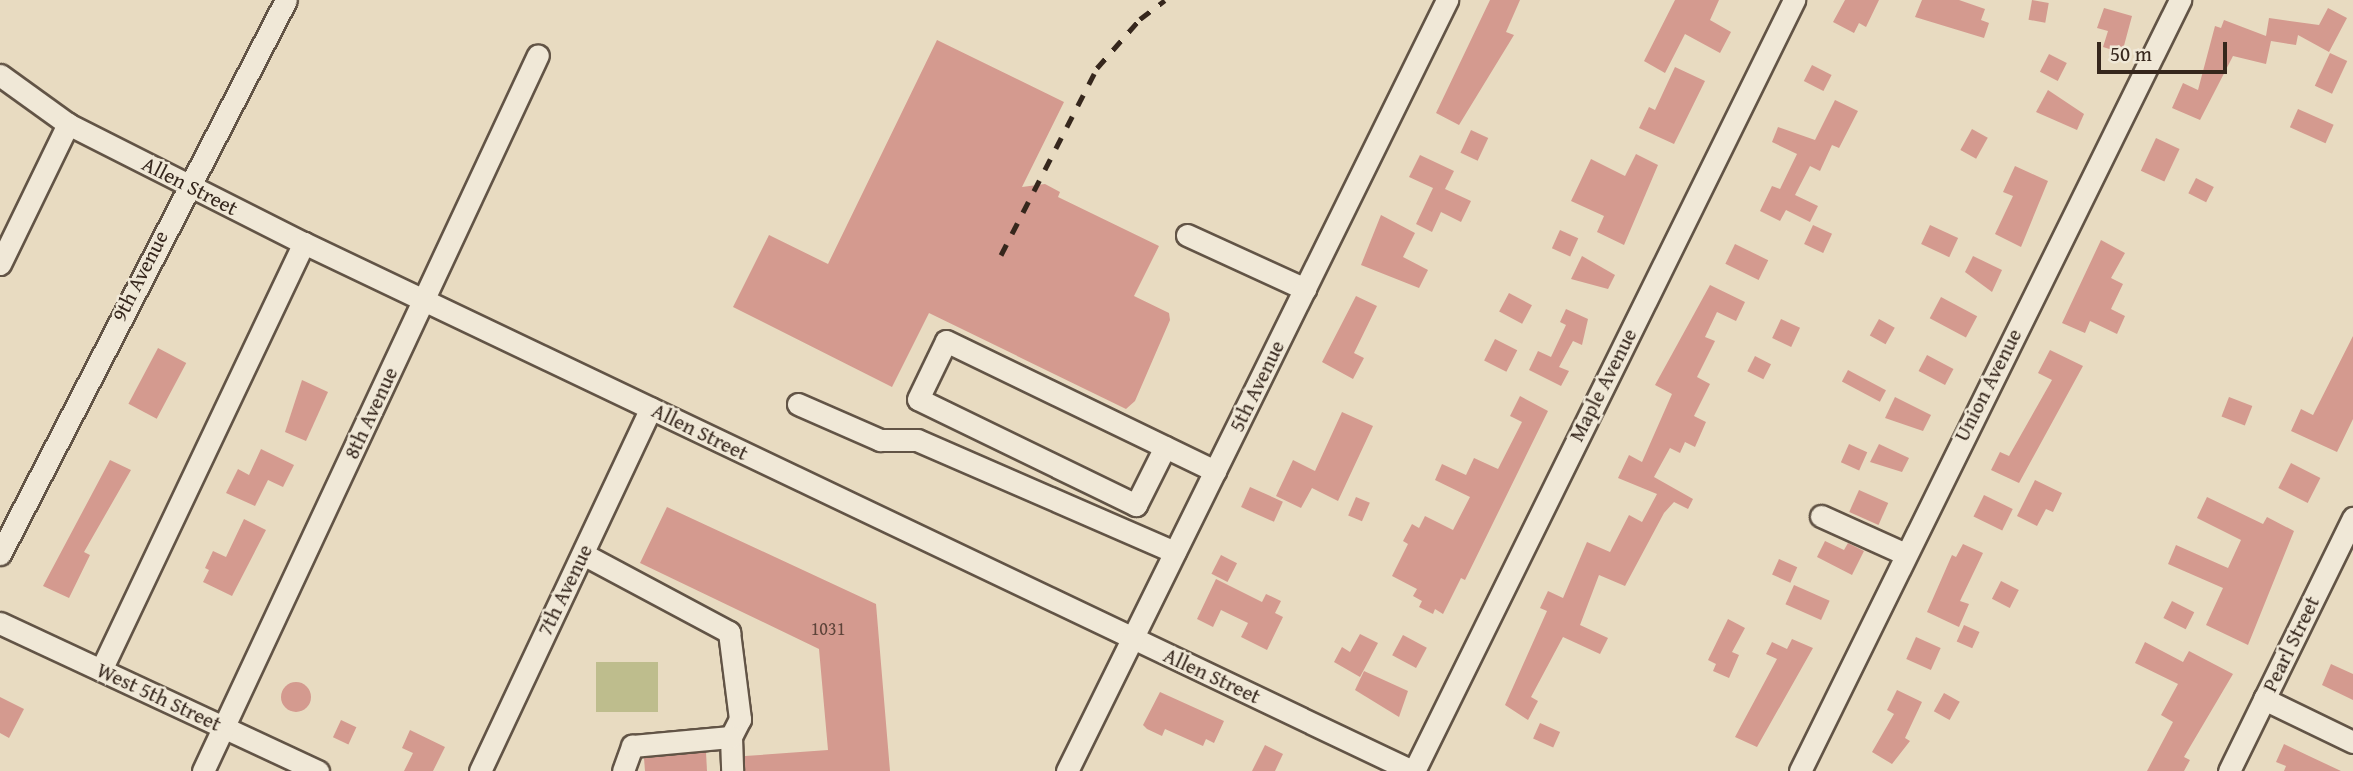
<!DOCTYPE html>
<html>
<head>
<meta charset="utf-8">
<style>
  body { margin:0 }
  #map { position:relative; width:2353px; height:771px; overflow:hidden; background:#e8dbc1; font-family:"Gentium Book Plus",serif }
  div>[style] { position:absolute }
  [style*='--x'] { left:calc(var(--x)*1px); top:calc(var(--y)*1px); width:calc(var(--w)*1px); rotate:calc(var(--a)*1deg) }
  .green>* { inset:0; background:#bebd8d; transform-origin:0 0 }
  .building>* { inset:0; background:#d49a8f; transform-origin:0 0 }
  .round { border-radius:50% }
  .roads { filter:drop-shadow(2px 0 #625446) drop-shadow(-2px 0 #625446) drop-shadow(0 2px #625446) drop-shadow(0 -2px #625446) }
  .minor>* { height:21px; margin:-10.5px; padding:0 10.5px; transform-origin:10.5px; border-radius:10.5px; background:#f0e8d7 }
  .rail>* { height:5px; margin-top:-2.5px; transform-origin:0; background:repeating-linear-gradient(90deg,#36271d 0 12px,transparent 0 24px) }
  span { translate:-50% -50%; white-space:nowrap; text-align:center; line-height:1.15; -webkit-text-stroke:5px #f0e8d7; paint-order:stroke }
  .number-label { font-size:18px; color:#5e443a }
  .number-label span { -webkit-text-stroke-width:0 }
  .street-label { font-size:21px; color:#36271d }
  .scale { position:absolute; left:2097px; top:42px; width:130px; height:32px; box-sizing:border-box; border:4px solid #36271d; border-top:0; padding-left:9px; font-size:21px; line-height:24px; white-space:nowrap; color:#36271d; -webkit-text-stroke:5px #f0e8d7; paint-order:stroke }
</style>
</head>
<body>
<div id="map">
  <div class="green">
    <div style="left:596px;top:662px;width:62px;height:50px"></div>
  </div>
  <div class="building">
    <div style="clip-path:polygon(1490px 0,1520px 0,1506px 32px,1514px 35px,1459px 125px,1436px 113px)"></div>
    <div style="clip-path:polygon(1675px 0,1719px 0,1710px 20px,1731px 32px,1720px 53px,1685px 34px,1665px 73px,1644px 61px)"></div>
    <div style="clip-path:polygon(1845px 0,1879px 0,1866px 27px,1859px 23px,1854px 33px,1833px 22px)"></div>
    <div style="clip-path:polygon(1922px 0,1959px 0,1985px 9px,1981px 20px,1989px 23px,1984px 38px,1915px 17px)"></div>
    <div style="left:2032px;top:0;width:17px;height:20px;rotate:10deg"></div>
    <div style="clip-path:polygon(2104px 8px,2132px 16px,2122px 53px,2103px 47px,2108px 31px,2097px 28px)"></div>
    <div style="clip-path:polygon(2328px 8px,2347px 18px,2329px 52px,2298px 35px,2296px 45px,2271px 41px,2266px 64px,2233px 56px,2200px 120px,2172px 108px,2183px 83px,2198px 90px,2215px 26px,2221px 28px,2224px 20px,2266px 36px,2269px 18px,2319px 25px)"></div>
    <div style="clip-path:polygon(937px 40px,1064px 102px,1022px 187px,1045px 184px,1060px 192px,1058px 197px,1159px 246px,1134px 296px,1169px 313px,1170px 320px,1135px 401px,1126px 409px,929px 313px,892px 387px,733px 307px,769px 235px,828px 264px)"></div>
    <div style="left:2330px;top:53px;width:19px;height:36px;rotate:25deg"></div>
    <div style="left:2049px;top:54px;width:20px;height:20px;rotate:27deg"></div>
    <div style="left:1812px;top:65px;width:22px;height:18px;rotate:27deg"></div>
    <div style="clip-path:polygon(1675px 67px,1705px 81px,1674px 144px,1639px 128px,1649px 107px,1655px 110px)"></div>
    <div style="clip-path:polygon(2048px 90px,2084px 114px,2077px 130px,2036px 112px)"></div>
    <div style="clip-path:polygon(1835px 100px,1858px 111px,1839px 148px,1832px 145px,1820px 171px,1810px 166px,1795px 195px,1818px 206px,1810px 222px,1786px 210px,1780px 221px,1760px 211px,1772px 186px,1780px 189px,1797px 154px,1772px 142px,1778px 127px,1815px 140px)"></div>
    <div style="left:2298px;top:109px;width:39px;height:20px;rotate:24deg"></div>
    <div style="left:1972px;top:129px;width:18px;height:24px;rotate:29deg"></div>
    <div style="left:1471px;top:130px;width:19px;height:25px;rotate:25deg"></div>
    <div style="left:2156px;top:138px;width:26px;height:36px;rotate:25deg"></div>
    <div style="clip-path:polygon(1636px 154px,1658px 165px,1624px 245px,1597px 232px,1604px 216px,1571px 201px,1591px 159px,1625px 176px)"></div>
    <div style="clip-path:polygon(1420px 155px,1454px 171px,1445px 189px,1471px 201px,1461px 222px,1441px 212px,1432px 232px,1416px 224px,1433px 188px,1409px 177px)"></div>
    <div style="clip-path:polygon(2015px 166px,2048px 181px,2021px 247px,1995px 234px,2013px 196px,2003px 192px)"></div>
    <div style="left:2196px;top:178px;width:20px;height:17px;rotate:27deg"></div>
    <div style="clip-path:polygon(1381px 215px,1415px 233px,1403px 257px,1428px 270px,1419px 288px,1361px 265px)"></div>
    <div style="left:1813px;top:225px;width:21px;height:21px;rotate:25deg"></div>
    <div style="left:1930px;top:225px;width:31px;height:21px;rotate:25deg"></div>
    <div style="left:1560px;top:230px;width:20px;height:20px;rotate:24deg"></div>
    <div style="clip-path:polygon(2101px 240px,2125px 253px,2111px 278px,2123px 284px,2111px 309px,2125px 316px,2117px 334px,2090px 321px,2085px 333px,2062px 323px)"></div>
    <div style="left:1735px;top:244px;width:37px;height:22px;rotate:26deg"></div>
    <div style="clip-path:polygon(1582px 256px,1615px 275px,1608px 289px,1571px 279px)"></div>
    <div style="clip-path:polygon(1973px 256px,2002px 270px,1992px 292px,1965px 272px)"></div>
    <div style="clip-path:polygon(1710px 285px,1745px 302px,1736px 321px,1717px 312px,1705px 337px,1715px 341px,1697px 377px,1710px 384px,1694px 416px,1706px 422px,1695px 447px,1685px 442px,1680px 453px,1670px 448px,1654px 477px,1693px 499px,1688px 509px,1674px 502px,1664px 513px,1625px 586px,1599px 575px,1580px 625px,1608px 638px,1600px 654px,1563px 637px,1531px 697px,1538px 701px,1528px 720px,1505px 705px,1547px 611px,1540px 608px,1548px 591px,1563px 598px,1587px 542px,1610px 552px,1629px 515px,1642px 522px,1657px 494px,1618px 478px,1629px 455px,1642px 462px,1672px 394px,1655px 385px)"></div>
    <div style="left:1509px;top:293px;width:26px;height:21px;rotate:28deg"></div>
    <div style="clip-path:polygon(1356px 296px,1377px 306px,1354px 353px,1364px 358px,1353px 379px,1322px 362px)"></div>
    <div style="left:1941px;top:297px;width:41px;height:24px;rotate:28deg"></div>
    <div style="clip-path:polygon(1566px 309px,1588px 319px,1582px 345px,1573px 341px,1559px 367px,1569px 371px,1561px 386px,1529px 370px,1538px 351px,1551px 357px,1566px 325px,1560px 322px)"></div>
    <div style="left:1781px;top:319px;width:21px;height:21px;rotate:25deg"></div>
    <div style="left:1879px;top:319px;width:18px;height:19px;rotate:29deg"></div>
    <div style="clip-path:polygon(2353px 336px,2353px 419px,2337px 452px,2291px 431px,2301px 409px,2313px 415px)"></div>
    <div style="left:1495px;top:339px;width:25px;height:24px;rotate:27deg"></div>
    <div style="left:158px;top:348px;width:32px;height:63px;rotate:28deg"></div>
    <div style="clip-path:polygon(2050px 350px,2083px 366px,2019px 483px,1991px 470px,2000px 452px,2009px 456px,2052px 380px,2038px 373px)"></div>
    <div style="left:1927px;top:355px;width:30px;height:18px;rotate:28deg"></div>
    <div style="left:1755px;top:356px;width:18px;height:17px;rotate:27deg"></div>
    <div style="left:1848px;top:370px;width:43px;height:13px;rotate:28deg"></div>
    <div style="clip-path:polygon(302px 380px,328px 392px,306px 441px,285px 432px)"></div>
    <div style="clip-path:polygon(1520px 396px,1548px 411px,1465px 580px,1461px 578px,1443px 614px,1435px 609px,1433px 614px,1419px 607px,1422px 601px,1413px 596px,1417px 589px,1392px 576px,1408px 544px,1403px 541px,1412px 524px,1419px 528px,1425px 516px,1453px 530px,1470px 497px,1435px 480px,1442px 464px,1466px 475px,1474px 458px,1498px 469px,1522px 422px,1510px 416px)"></div>
    <div style="clip-path:polygon(1895px 397px,1931px 415px,1923px 431px,1885px 418px)"></div>
    <div style="left:2229px;top:397px;width:25px;height:21px;rotate:21deg"></div>
    <div style="clip-path:polygon(1342px 412px,1373px 426px,1338px 501px,1312px 488px,1301px 508px,1276px 496px,1293px 460px,1315px 471px)"></div>
    <div style="left:1849px;top:444px;width:20px;height:20px;rotate:24deg"></div>
    <div style="clip-path:polygon(1879px 444px,1909px 458px,1902px 472px,1870px 462px)"></div>
    <div style="clip-path:polygon(261px 449px,294px 465px,283px 487px,268px 480px,255px 506px,226px 493px,238px 469px,249px 475px)"></div>
    <div style="clip-path:polygon(110px 460px,131px 470px,84px 552px,90px 555px,69px 598px,43px 586px)"></div>
    <div style="left:2291px;top:463px;width:33px;height:28px;rotate:27deg"></div>
    <div style="clip-path:polygon(2035px 480px,2062px 493px,2053px 512px,2046px 509px,2037px 526px,2017px 516px)"></div>
    <div style="left:1250px;top:487px;width:36px;height:22px;rotate:24deg"></div>
    <div style="left:1859px;top:490px;width:32px;height:24px;rotate:24deg"></div>
    <div style="left:1984px;top:495px;width:32px;height:24px;rotate:26deg"></div>
    <div style="left:1356px;top:497px;width:15px;height:20px;rotate:23deg"></div>
    <div style="clip-path:polygon(2207px 497px,2263px 524px,2267px 517px,2294px 531px,2248px 645px,2206px 625px,2223px 588px,2168px 564px,2176px 545px,2228px 568px,2241px 540px,2197px 518px)"></div>
    <div style="clip-path:polygon(667px 507px,876px 604px,890px 771px,745px 771px,745px 756px,828px 750px,819px 649px,640px 563px)"></div>
    <div style="clip-path:polygon(244px 519px,266px 530px,232px 596px,203px 582px,209px 570px,205px 568px,213px 551px,226px 557px)"></div>
    <div style="clip-path:polygon(1825px 541px,1844px 550px,1848px 543px,1864px 551px,1852px 575px,1817px 557px)"></div>
    <div style="clip-path:polygon(1963px 544px,1983px 553px,1960px 601px,1969px 604px,1959px 627px,1927px 612px,1952px 555px,1956px 557px)"></div>
    <div style="left:1221px;top:555px;width:18px;height:21px;rotate:27deg"></div>
    <div style="left:1779px;top:559px;width:20px;height:17px;rotate:24deg"></div>
    <div style="clip-path:polygon(1216px 579px,1262px 602px,1266px 594px,1281px 601px,1275px 613px,1283px 617px,1267px 650px,1241px 637px,1248px 623px,1221px 610px,1213px 627px,1197px 619px)"></div>
    <div style="left:2001px;top:581px;width:20px;height:20px;rotate:27deg"></div>
    <div style="left:1794px;top:585px;width:39px;height:21px;rotate:24deg"></div>
    <div style="left:2172px;top:601px;width:25px;height:19px;rotate:27deg"></div>
    <div style="clip-path:polygon(1728px 619px,1745px 628px,1732px 652px,1739px 655px,1729px 678px,1713px 671px,1716px 664px,1708px 660px)"></div>
    <div style="left:1964px;top:625px;width:17px;height:18px;rotate:24deg"></div>
    <div style="clip-path:polygon(1360px 634px,1378px 643px,1360px 677px,1334px 662px,1342px 647px,1350px 652px)"></div>
    <div style="left:1403px;top:635px;width:27px;height:23px;rotate:28deg"></div>
    <div style="left:1916px;top:637px;width:27px;height:24px;rotate:24deg"></div>
    <div style="clip-path:polygon(1792px 639px,1813px 648px,1757px 747px,1735px 737px,1777px 659px,1766px 654px,1772px 642px,1787px 649px)"></div>
    <div style="clip-path:polygon(2145px 642px,2183px 662px,2189px 651px,2233px 674px,2184px 757px,2190px 760px,2184px 771px,2147px 771px,2173px 722px,2161px 715px,2178px 684px,2135px 663px)"></div>
    <div style="clip-path:polygon(2331px 664px,2353px 674px,2353px 700px,2322px 685px)"></div>
    <div style="clip-path:polygon(1364px 671px,1408px 691px,1399px 717px,1355px 690px)"></div>
    <div class="round" style="left:281px;top:682px;width:30px;height:30px"></div>
    <div style="clip-path:polygon(1897px 690px,1922px 702px,1905px 738px,1910px 741px,1892px 764px,1872px 752px,1894px 714px,1887px 710px)"></div>
    <div style="clip-path:polygon(1160px 692px,1224px 721px,1214px 743px,1206px 739px,1203px 746px,1165px 729px,1162px 736px,1147px 729px,1143px 725px)"></div>
    <div style="left:1944px;top:693px;width:18px;height:21px;rotate:29deg"></div>
    <div style="clip-path:polygon(0 697px,24px 709px,9px 738px,0 733px)"></div>
    <div style="left:341px;top:720px;width:17px;height:19px;rotate:25deg"></div>
    <div style="left:1540px;top:723px;width:22px;height:17px;rotate:24deg"></div>
    <div style="clip-path:polygon(410px 730px,445px 747px,433px 771px,404px 771px,413px 753px,402px 748px)"></div>
    <div style="clip-path:polygon(2284px 744px,2309px 756px,2341px 771px,2284px 771px,2286px 766px,2276px 762px)"></div>
    <div style="clip-path:polygon(1265px 745px,1283px 754px,1275px 771px,1252px 771px)"></div>
    <div style="clip-path:polygon(706px 752px,707px 771px,645px 771px,644px 758px)"></div>
  </div>
  <div class="roads">
    <div class="minor">
      <div style="--x:0;--y:75;--w:84;--a:35.8"></div>
      <div style="--x:68;--y:124;--w:264;--a:26.8"></div>
      <div style="--x:304;--y:243;--w:1227;--a:25.48"></div>
      <div style="--x:1187;--y:235;--w:130;--a:24.6"></div>
      <div style="--x:0;--y:264;--w:156;--a:-64.1"></div>
      <div style="--x:798;--y:404;--w:90;--a:23.7"></div>
      <div style="--x:880;--y:440;--w:37;--a:0"></div>
      <div style="--x:917;--y:440;--w:281;--a:23.5"></div>
      <div style="--x:1165;--y:447;--w:65;--a:116.6"></div>
      <div style="--x:1136;--y:505;--w:242;--a:-154.1"></div>
      <div style="--x:918;--y:399;--w:64;--a:-64.2"></div>
      <div style="--x:946;--y:341;--w:299;--a:25.8"></div>
      <div style="--x:1821;--y:516;--w:92;--a:24.3"></div>
      <div style="--x:0;--y:554;--w:623;--a:-62.7"></div>
      <div style="--x:583;--y:554;--w:166;--a:28.1"></div>
      <div style="--x:729;--y:632;--w:88;--a:82.8"></div>
      <div style="--x:740;--y:719;--w:20;--a:117"></div>
      <div style="--x:731;--y:737;--w:34;--a:88"></div>
      <div style="--x:0;--y:623;--w:351;--a:25"></div>
      <div style="--x:101;--y:670;--w:473;--a:-64.6"></div>
      <div style="--x:2264;--y:699;--w:99;--a:25.8"></div>
      <div style="--x:203;--y:771;--w:790;--a:-64.93"></div>
      <div style="--x:480;--y:771;--w:401;--a:-64.8"></div>
      <div style="--x:623;--y:771;--w:27;--a:-70"></div>
      <div style="--x:632;--y:746;--w:99;--a:-5.2"></div>
      <div style="--x:1067;--y:771;--w:860;--a:-63.76"></div>
      <div style="--x:1414;--y:771;--w:860;--a:-63.76"></div>
      <div style="--x:1800;--y:771;--w:860;--a:-63.76"></div>
      <div style="--x:2229;--y:771;--w:282;--a:-63.9"></div>
    </div>
  </div>
  <div class="rail">
    <div style="--x:1001;--y:255;--w:210;--a:-62.8"></div>
    <div style="--x:1097;--y:68;--w:65;--a:-48.7"></div>
    <div style="--x:1140;--y:19;--w:31;--a:-37"></div>
  </div>
  <div class="number-label">
    <span style="left:828px;top:629px">1031</span>
  </div>
  <div class="street-label">
    <span style="left:190px;top:186px;rotate:27deg">Allen Street</span>
    <span style="left:140px;top:276px;rotate:-63deg">9th Avenue</span>
    <span style="left:1603px;top:385px;rotate:-63deg">Maple Avenue</span>
    <span style="left:1988px;top:385px;rotate:-63deg">Union Avenue</span>
    <span style="left:1257px;top:386px;rotate:-64deg">5th Avenue</span>
    <span style="left:371px;top:413px;rotate:-65deg">8th Avenue</span>
    <span style="left:700px;top:432px;rotate:26deg">Allen Street</span>
    <span style="left:565px;top:590px;rotate:-64deg">7th Avenue</span>
    <span style="left:2291px;top:644px;rotate:-64deg">Pearl Street</span>
    <span style="left:1212px;top:676px;rotate:25deg">Allen Street</span>
    <span style="left:159px;top:697px;rotate:25deg">West 5th Street</span>
  </div>
  <div class="scale">50 m</div>
</div>
</body>
</html>
